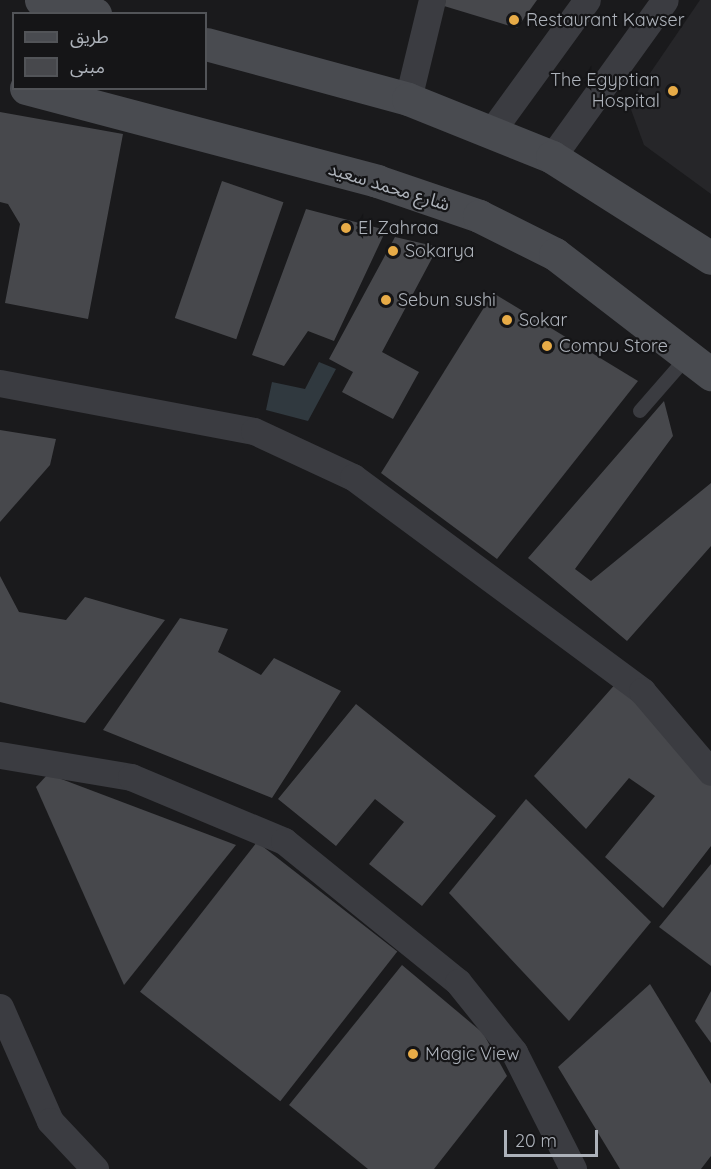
<!DOCTYPE html>
<html>
<head>
<meta charset="utf-8">
<style>
  body { margin:0 }
  #map { position:relative; width:711px; height:1169px; overflow:hidden; background:#1a1a1c; font-family:Quicksand,"Noto Sans Arabic",sans-serif }
  div>[style] { position:absolute }
  [style*='--x'] { left:calc(var(--x)*1px); top:calc(var(--y)*1px); width:calc(var(--w)*1px); rotate:calc(var(--a)*1deg) }
  .built>* { inset:0; background:#262629 }
  .water>* { inset:0; background:#30393f }
  .building>* { inset:0; background:#47484c; transform-origin:0 0 }
  .lane>* { height:14px; margin:-7px; padding:0 7px; transform-origin:7px; border-radius:7px; background:#3b3c41 }
  .street>* { height:27px; margin:-13.5px; padding:0 13.5px; transform-origin:13.5px; border-radius:13.5px; background:#3b3c41 }
  .secondary>* { height:33px; margin:-16.5px; padding:0 16.5px; transform-origin:16.5px; border-radius:16.5px; background:#494b50 }
  .dots>* { width:16px; height:16px; translate:-50% -50%; box-sizing:border-box; border:3px solid #151517; border-radius:50% }
  span { translate:-50% -50%; white-space:nowrap; text-align:center; line-height:1.15; -webkit-text-stroke:4.5px #151517; paint-order:stroke }
  .poi-label { font-size:18px; color:#adb2ba }
  .left { translate:0 -50%; text-align:left }
  .right { translate:-100% -50%; text-align:right }
  .street-label { font-size:18px; color:#adb2ba }
  .legend { position:absolute; left:12px; top:12px; width:195px; height:78px; box-sizing:border-box; background:#151517; border:2px solid #525458; margin:0; padding:8px 10px; list-style:none; font-size:18px; color:#adb2ba }
  .legend li { display:flex; align-items:center; gap:12px; height:30px }
  .legend b { width:30px; border:2px solid #525458 }
  .scale { position:absolute; left:504px; top:1130px; width:94px; height:27px; box-sizing:border-box; border:3px solid #adb2ba; border-top:0; padding-left:8px; font-size:18px; line-height:21px; white-space:nowrap; color:#adb2ba; -webkit-text-stroke:4px #151517; paint-order:stroke }
</style>
</head>
<body>
<div id="map">
  <div class="built">
    <div style="clip-path:polygon(700px 0,711px 0,711px 194px,644px 145px,629px 104px)"></div>
  </div>
  <div class="water">
    <div style="clip-path:polygon(319px 362px,336px 369px,308px 421px,266px 410px,272px 382px,305px 389px)"></div>
  </div>
  <div class="building">
    <div style="clip-path:polygon(446px 0,537px 0,517px 28px,444px 6px)"></div>
    <div style="clip-path:polygon(0 112px,123px 134px,88px 319px,5px 303px,20px 224px,8px 204px,0 202px)"></div>
    <div style="left:222px;top:181px;width:65px;height:145px;rotate:19deg"></div>
    <div style="clip-path:polygon(306px 209px,386px 230px,334px 341px,308px 331px,284px 366px,252px 355px)"></div>
    <div style="clip-path:polygon(395px 237px,438px 247px,382px 352px,419px 372px,393px 419px,342px 392px,353px 372px,329px 359px)"></div>
    <div style="clip-path:polygon(493px 293px,638px 381px,497px 559px,381px 473px)"></div>
    <div style="clip-path:polygon(664px 401px,673px 436px,575px 569px,591px 581px,711px 483px,711px 546px,627px 641px,528px 558px)"></div>
    <div style="clip-path:polygon(0 430px,56px 439px,50px 465px,0 522px)"></div>
    <div style="clip-path:polygon(0 576px,19px 612px,66px 620px,85px 597px,165px 620px,85px 723px,0 702px)"></div>
    <div style="clip-path:polygon(180px 618px,228px 629px,218px 652px,261px 675px,274px 658px,341px 691px,272px 798px,103px 730px)"></div>
    <div style="clip-path:polygon(618px 681px,711px 783px,711px 846px,663px 908px,605px 857px,655px 796px,629px 778px,586px 829px,534px 776px)"></div>
    <div style="clip-path:polygon(356px 704px,496px 816px,422px 906px,369px 864px,404px 822px,375px 799px,336px 846px,278px 799px)"></div>
    <div style="clip-path:polygon(48px 774px,236px 845px,124px 985px,36px 787px)"></div>
    <div style="clip-path:polygon(526px 799px,651px 922px,569px 1021px,449px 893px)"></div>
    <div style="left:257px;top:842px;width:178px;height:190px;rotate:38deg"></div>
    <div style="clip-path:polygon(711px 864px,711px 966px,659px 927px)"></div>
    <div style="clip-path:polygon(402px 965px,483px 1033px,507px 1076px,434px 1169px,368px 1169px,289px 1105px)"></div>
    <div style="clip-path:polygon(650px 984px,711px 1084px,711px 1156px,701px 1169px,620px 1169px,558px 1067px)"></div>
    <div style="clip-path:polygon(711px 991px,711px 1043px,695px 1021px)"></div>
  </div>
  <div class="lane">
    <div style="--x:640;--y:411;--w:73;--a:-48.9"></div>
  </div>
  <div class="street">
    <div style="--x:408;--y:99;--w:102;--a:-76.4"></div>
    <div style="--x:491;--y:132;--w:163;--a:-54"></div>
    <div style="--x:552;--y:157;--w:193;--a:-54.3"></div>
    <div style="--x:0;--y:383;--w:258;--a:10.7"></div>
    <div style="--x:254;--y:431;--w:109;--a:24.9"></div>
    <div style="--x:353;--y:477;--w:360;--a:36.5"></div>
    <div style="--x:642;--y:691;--w:106;--a:49.6"></div>
    <div style="--x:0;--y:755;--w:133;--a:9.5"></div>
    <div style="--x:131;--y:777;--w:166;--a:22.7"></div>
    <div style="--x:284;--y:841;--w:224;--a:39"></div>
    <div style="--x:458;--y:982;--w:90;--a:51.3"></div>
    <div style="--x:514;--y:1052;--w:131;--a:63.2"></div>
    <div style="--x:0;--y:1007;--w:124;--a:66.3"></div>
    <div style="--x:50;--y:1121;--w:66;--a:46.8"></div>
  </div>
  <div class="secondary">
    <div style="--x:41;--y:0;--w:56;--a:14.5"></div>
    <div style="--x:206;--y:44;--w:209;--a:15.2"></div>
    <div style="--x:408;--y:99;--w:155;--a:21.9"></div>
    <div style="--x:552;--y:157;--w:188;--a:32.4"></div>
    <div style="--x:26;--y:88;--w:363;--a:14.8"></div>
    <div style="--x:377;--y:181;--w:108;--a:18.9"></div>
    <div style="--x:479;--y:216;--w:85;--a:26.6"></div>
    <div style="--x:555;--y:254;--w:197;--a:37.6"></div>
  </div>
  <div class="dots">
    <div style="left:514px;top:20px;background:#e7ab47"></div>
    <div style="left:673px;top:91px;background:#e7ab47"></div>
    <div style="left:346px;top:228px;background:#e7ab47"></div>
    <div style="left:393px;top:251px;background:#e7ab47"></div>
    <div style="left:386px;top:300px;background:#e7ab47"></div>
    <div style="left:507px;top:320px;background:#e7ab47"></div>
    <div style="left:547px;top:346px;background:#e7ab47"></div>
    <div style="left:413px;top:1054px;background:#e7ab47"></div>
  </div>
  <div class="poi-label">
    <span class="left" style="left:526px;top:20px">Restaurant Kawser</span>
    <span class="right" style="left:660px;top:91px">The Egyptian<br>Hospital</span>
    <span class="left" style="left:358px;top:228px">El Zahraa</span>
    <span class="left" style="left:405px;top:251px">Sokarya</span>
    <span class="left" style="left:398px;top:300px">Sebun sushi</span>
    <span class="left" style="left:519px;top:320px">Sokar</span>
    <span class="left" style="left:559px;top:346px">Compu Store</span>
    <span class="left" style="left:425px;top:1054px">Magic View</span>
  </div>
  <div class="street-label">
    <span style="left:389px;top:187px;rotate:17deg">شارع محمد سعيد</span>
  </div>
  <ul class="legend">
  <li><b style="height:8px;background:#494b50"></b>طريق</li>
  <li><b style="height:16px;background:#47484c"></b>مبنى</li>
  </ul>
  <div class="scale">20 m</div>
</div>
</body>
</html>
